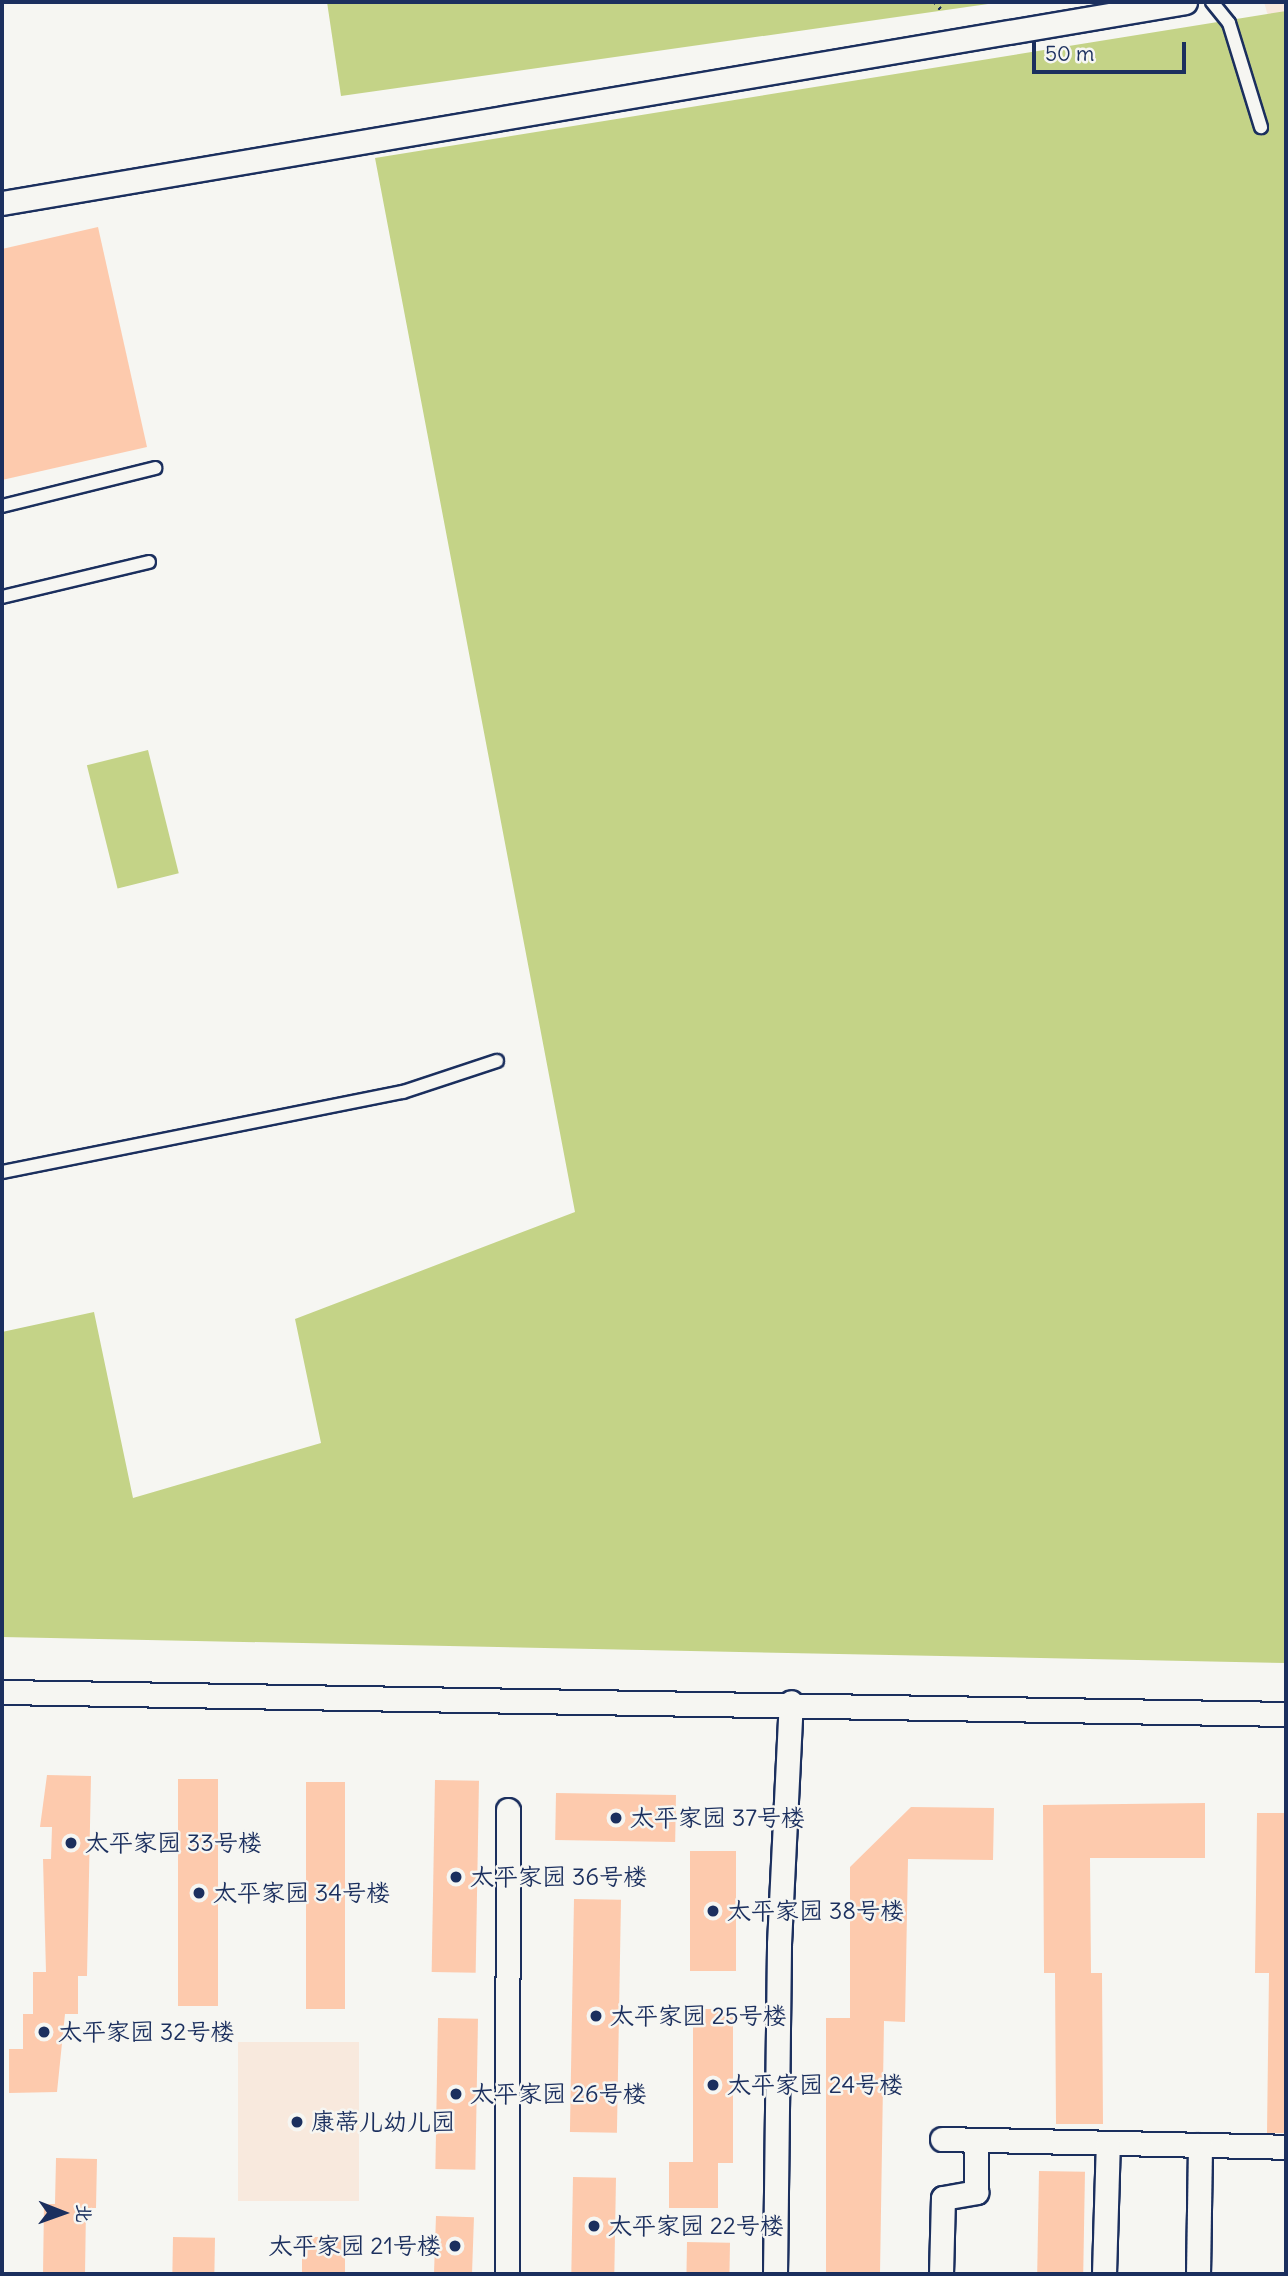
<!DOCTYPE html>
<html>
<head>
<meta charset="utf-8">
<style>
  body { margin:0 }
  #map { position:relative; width:1288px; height:2276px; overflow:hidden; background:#f6f6f2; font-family:Delius,"LXGW WenKai TC",sans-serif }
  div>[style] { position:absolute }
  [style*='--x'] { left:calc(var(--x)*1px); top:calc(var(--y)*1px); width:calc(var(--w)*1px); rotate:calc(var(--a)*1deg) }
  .built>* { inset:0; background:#f8e9dd; transform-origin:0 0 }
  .green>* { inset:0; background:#c4d387; transform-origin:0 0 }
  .building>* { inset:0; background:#fdcaad; transform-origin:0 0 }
  .path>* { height:3.5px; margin-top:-1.75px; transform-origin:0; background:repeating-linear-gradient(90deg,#1b2f5e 0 2px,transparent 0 7px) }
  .roads { filter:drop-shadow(2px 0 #1b2f5e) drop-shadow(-2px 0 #1b2f5e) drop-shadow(0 2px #1b2f5e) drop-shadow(0 -2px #1b2f5e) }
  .service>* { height:12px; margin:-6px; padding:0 6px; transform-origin:6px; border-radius:6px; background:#f6f6f2 }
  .minor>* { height:23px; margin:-11.5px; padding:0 11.5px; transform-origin:11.5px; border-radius:11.5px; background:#f6f6f2 }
  .dots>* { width:19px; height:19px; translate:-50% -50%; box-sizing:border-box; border:4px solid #f6f6f2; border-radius:50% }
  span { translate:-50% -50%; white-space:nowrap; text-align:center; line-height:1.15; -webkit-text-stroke:5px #f6f6f2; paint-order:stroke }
  .poi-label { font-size:24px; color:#1b2f5e }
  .left { translate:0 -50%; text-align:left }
  .right { translate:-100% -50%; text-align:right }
  .frame { position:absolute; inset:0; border:4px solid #1b2f5e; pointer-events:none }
  .north { position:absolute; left:28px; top:2178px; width:70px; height:70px; -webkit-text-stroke:5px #f6f6f2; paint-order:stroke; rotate:91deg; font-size:19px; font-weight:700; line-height:28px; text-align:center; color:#1b2f5e }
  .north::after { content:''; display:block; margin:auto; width:24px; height:32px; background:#1b2f5e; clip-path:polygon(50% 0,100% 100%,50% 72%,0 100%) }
  .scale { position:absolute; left:1032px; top:42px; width:154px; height:32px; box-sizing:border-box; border:4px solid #1b2f5e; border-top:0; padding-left:9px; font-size:21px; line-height:24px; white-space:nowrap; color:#1b2f5e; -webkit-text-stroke:5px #f6f6f2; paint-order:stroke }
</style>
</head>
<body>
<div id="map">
  <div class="built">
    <div style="clip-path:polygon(1264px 2px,1286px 2px,1286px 11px,1268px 16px)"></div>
    <div style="left:238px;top:2042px;width:121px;height:159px"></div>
  </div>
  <div class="green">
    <div style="clip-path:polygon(327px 2px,1002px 2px,341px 96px)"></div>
    <div style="clip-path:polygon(1286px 11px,1286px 1663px,2px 1637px,2px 1332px,94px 1312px,133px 1498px,321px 1443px,295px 1319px,575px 1212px,375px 158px)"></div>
    <div style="left:148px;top:750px;width:127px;height:63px;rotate:76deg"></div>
  </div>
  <div class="building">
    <div style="clip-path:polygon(98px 227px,147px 447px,2px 480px,2px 249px)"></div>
    <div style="clip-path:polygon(47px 1775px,91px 1776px,87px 1976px,78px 1976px,78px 2014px,65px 2014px,57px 2092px,9px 2093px,9px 2049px,23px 2049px,23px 2014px,33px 2014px,33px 1972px,46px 1972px,43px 1859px,51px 1859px,52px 1827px,40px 1827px)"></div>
    <div style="left:178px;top:1779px;width:40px;height:227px"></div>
    <div style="left:435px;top:1780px;width:44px;height:192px;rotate:1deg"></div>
    <div style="left:306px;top:1782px;width:39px;height:227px"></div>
    <div style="left:556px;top:1793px;width:120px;height:47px;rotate:1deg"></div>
    <div style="clip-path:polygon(1205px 1803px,1205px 1858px,1090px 1858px,1091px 1973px,1102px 1973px,1103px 2124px,1056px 2124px,1055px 1973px,1044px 1973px,1043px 1805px)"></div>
    <div style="clip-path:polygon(911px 1807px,994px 1808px,993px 1860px,908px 1859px,905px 2022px,884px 2021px,880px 2274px,826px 2274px,826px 2018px,850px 2018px,850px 1867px)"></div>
    <div style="clip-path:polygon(1257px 1813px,1286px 1813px,1286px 2133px,1267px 2133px,1269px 1973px,1255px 1973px)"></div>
    <div style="left:690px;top:1851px;width:46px;height:120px"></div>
    <div style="left:574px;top:1899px;width:47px;height:233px;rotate:1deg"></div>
    <div style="clip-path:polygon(693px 2009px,733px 2009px,733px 2163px,718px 2163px,718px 2208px,669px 2208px,669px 2162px,693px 2162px)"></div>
    <div style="left:438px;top:2018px;width:40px;height:151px;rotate:1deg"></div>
    <div style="clip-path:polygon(56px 2158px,97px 2159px,96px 2208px,86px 2208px,85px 2274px,43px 2274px,44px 2204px,55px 2204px)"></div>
    <div style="left:1039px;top:2171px;width:46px;height:103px;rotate:1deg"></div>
    <div style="left:573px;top:2177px;width:43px;height:97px;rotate:1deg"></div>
    <div style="left:436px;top:2216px;width:38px;height:58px;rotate:2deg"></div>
    <div style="left:173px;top:2237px;width:42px;height:37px;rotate:1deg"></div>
    <div style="left:302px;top:2237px;width:43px;height:37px"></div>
    <div style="left:687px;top:2242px;width:43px;height:32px;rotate:1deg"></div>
  </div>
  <div class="path">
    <div style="--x:935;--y:2;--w:10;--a:53"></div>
  </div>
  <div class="roads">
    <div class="service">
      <div style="--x:1212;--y:2;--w:27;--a:51"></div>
      <div style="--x:1229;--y:23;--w:109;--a:72.9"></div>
      <div style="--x:2;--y:506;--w:158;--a:-13.9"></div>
      <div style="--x:2;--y:597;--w:151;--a:-13.4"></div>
      <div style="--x:2;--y:1172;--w:409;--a:-11.3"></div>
      <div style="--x:403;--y:1092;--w:99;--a:-18.3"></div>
    </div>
    <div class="minor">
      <div style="--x:2;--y:203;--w:1200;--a:-9.64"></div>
      <div style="--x:2;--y:1692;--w:1284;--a:0.98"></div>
      <div style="--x:942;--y:2139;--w:344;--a:1.3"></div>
      <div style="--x:507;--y:2274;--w:464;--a:-89.9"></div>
      <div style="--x:775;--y:2274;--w:330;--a:-89.3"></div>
      <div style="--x:779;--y:1944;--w:242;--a:-87.2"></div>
      <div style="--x:941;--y:2274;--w:76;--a:-88.5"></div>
      <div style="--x:943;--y:2198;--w:34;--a:-10"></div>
      <div style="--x:976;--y:2192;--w:52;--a:-90"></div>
      <div style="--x:1104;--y:2274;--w:131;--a:-88.3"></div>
      <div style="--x:1198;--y:2274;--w:129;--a:-89.1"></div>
    </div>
  </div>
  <div class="dots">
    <div style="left:616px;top:1818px;background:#1b2f5e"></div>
    <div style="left:71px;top:1843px;background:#1b2f5e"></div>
    <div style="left:456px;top:1877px;background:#1b2f5e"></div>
    <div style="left:199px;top:1893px;background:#1b2f5e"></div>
    <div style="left:713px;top:1911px;background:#1b2f5e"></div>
    <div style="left:596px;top:2016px;background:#1b2f5e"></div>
    <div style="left:44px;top:2032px;background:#1b2f5e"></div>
    <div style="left:713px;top:2085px;background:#1b2f5e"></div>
    <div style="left:456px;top:2094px;background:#1b2f5e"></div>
    <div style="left:297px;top:2122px;background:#1b2f5e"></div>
    <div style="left:594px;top:2226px;background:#1b2f5e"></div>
    <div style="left:455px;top:2246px;background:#1b2f5e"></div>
  </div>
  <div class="poi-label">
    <span class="left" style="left:630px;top:1818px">太平家园 37号楼</span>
    <span class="left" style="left:85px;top:1843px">太平家园 33号楼</span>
    <span class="left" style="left:470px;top:1877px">太平家园 36号楼</span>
    <span class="left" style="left:213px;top:1893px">太平家园 34号楼</span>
    <span class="left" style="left:727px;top:1911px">太平家园 38号楼</span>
    <span class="left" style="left:610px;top:2016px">太平家园 25号楼</span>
    <span class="left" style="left:58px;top:2032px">太平家园 32号楼</span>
    <span class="left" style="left:727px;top:2085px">太平家园 24号楼</span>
    <span class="left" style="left:470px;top:2094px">太平家园 26号楼</span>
    <span class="left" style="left:311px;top:2122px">康蒂儿幼儿园</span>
    <span class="left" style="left:608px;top:2226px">太平家园 22号楼</span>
    <span class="right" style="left:441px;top:2246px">太平家园 21号楼</span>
  </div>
  <div class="frame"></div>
  <div class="north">北</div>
  <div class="scale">50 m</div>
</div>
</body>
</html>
